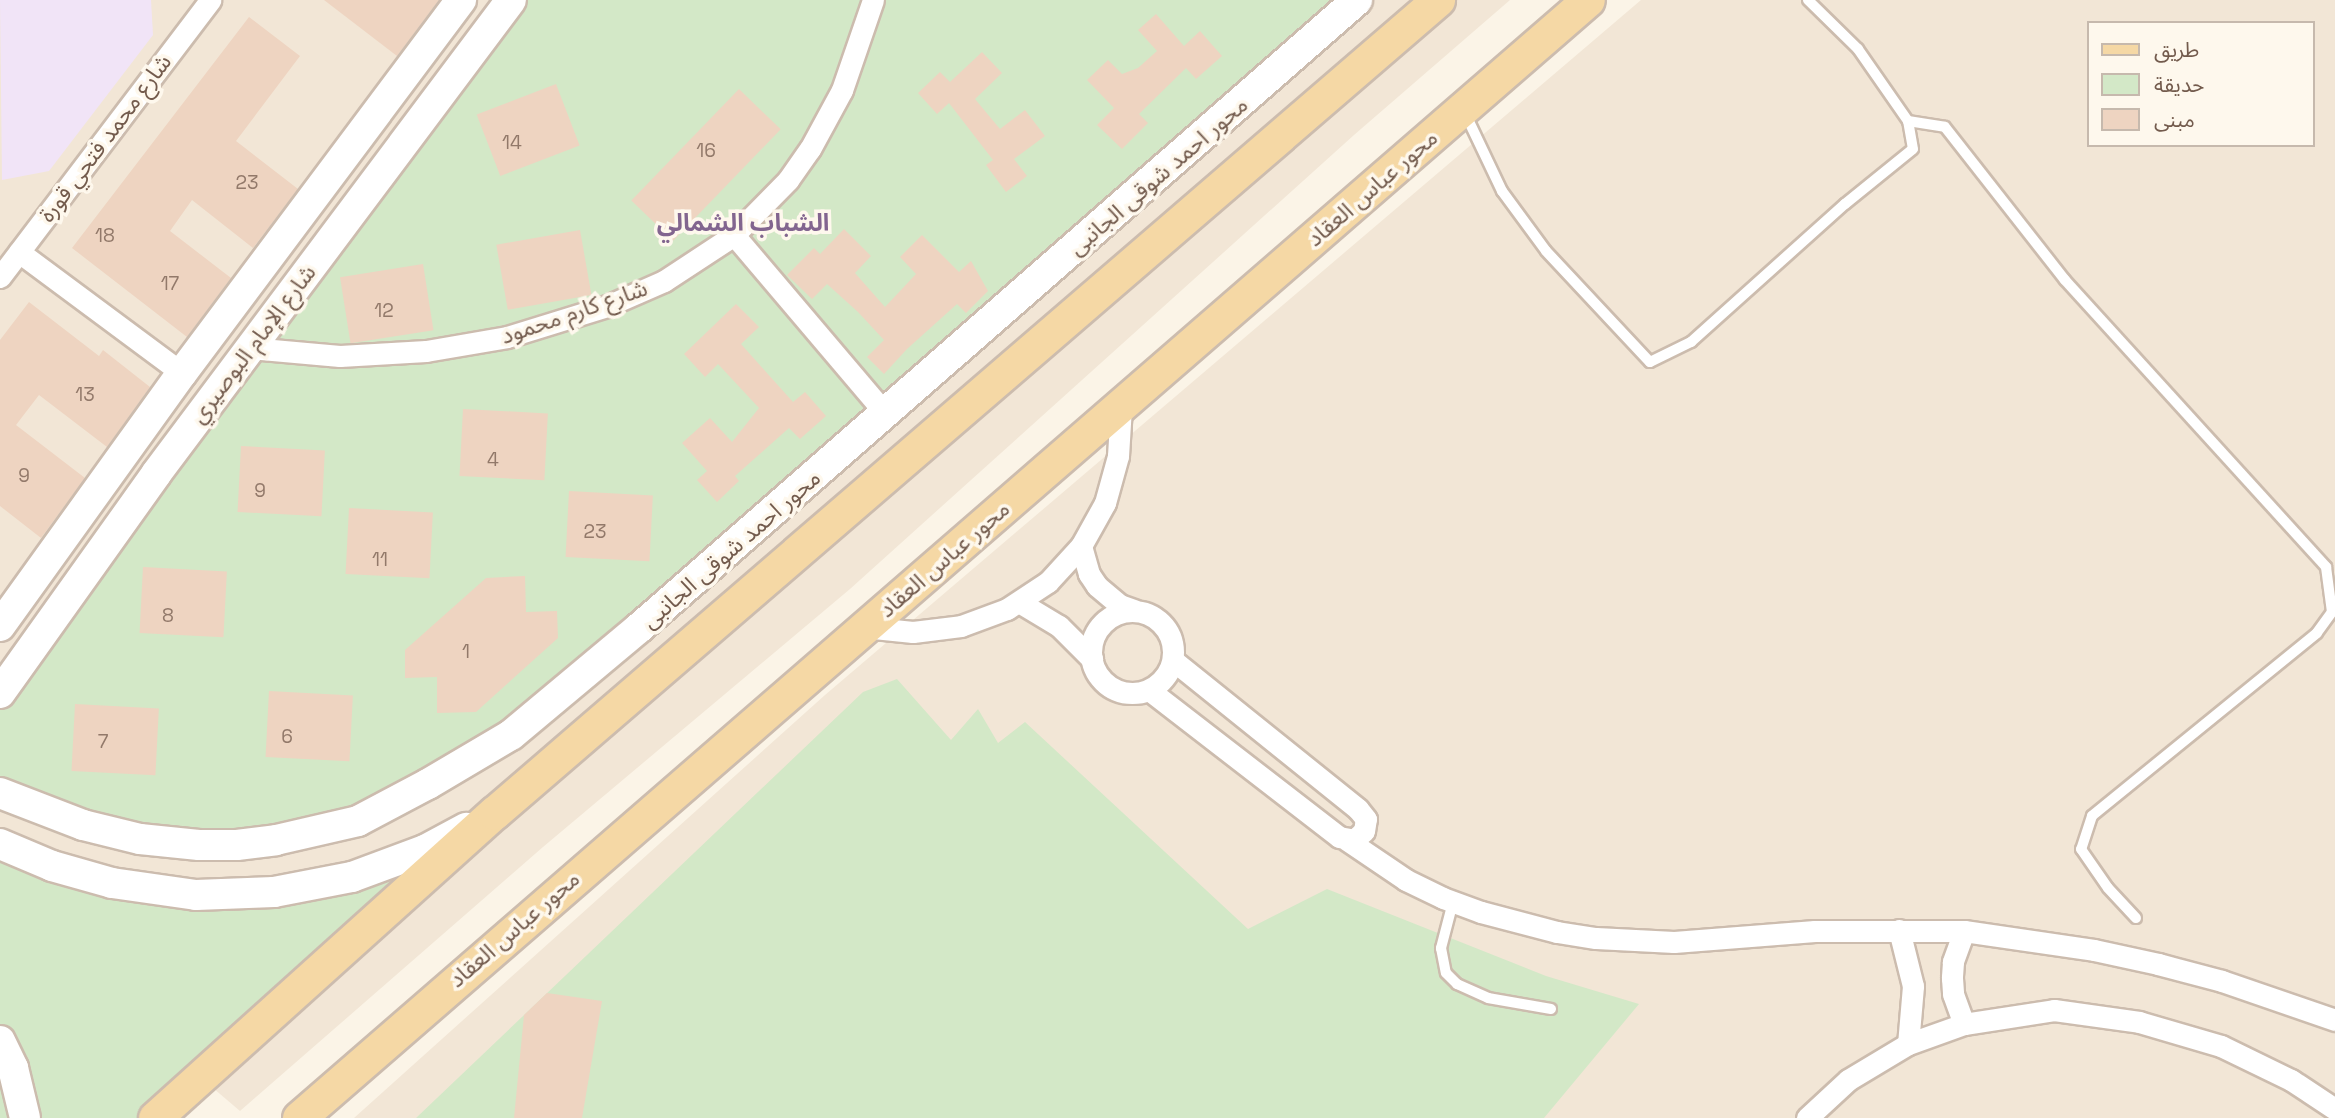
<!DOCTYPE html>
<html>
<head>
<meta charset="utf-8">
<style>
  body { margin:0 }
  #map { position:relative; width:2335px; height:1118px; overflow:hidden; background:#fbf4e7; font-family:"Space Grotesk","Noto Sans Arabic",sans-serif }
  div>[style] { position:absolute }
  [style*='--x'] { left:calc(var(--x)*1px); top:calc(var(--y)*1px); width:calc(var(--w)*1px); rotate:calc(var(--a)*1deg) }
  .residential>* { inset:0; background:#f2e6d6 }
  .education>* { inset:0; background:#f1e4f7 }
  .green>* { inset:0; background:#d3e8c7 }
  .building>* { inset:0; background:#eed4c1; transform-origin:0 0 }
  .roads { filter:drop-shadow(2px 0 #ccbcae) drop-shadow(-2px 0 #ccbcae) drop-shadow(0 2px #ccbcae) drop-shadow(0 -2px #ccbcae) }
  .lane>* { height:10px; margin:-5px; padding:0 5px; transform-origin:5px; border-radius:5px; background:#fff }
  .street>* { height:21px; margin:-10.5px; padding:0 10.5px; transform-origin:10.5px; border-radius:10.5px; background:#fff }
  .street>.ring { margin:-10.5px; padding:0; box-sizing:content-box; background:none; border:21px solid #fff; border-radius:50% }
  .secondary>* { height:30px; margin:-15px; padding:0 15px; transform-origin:15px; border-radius:15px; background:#fff }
  .primary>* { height:33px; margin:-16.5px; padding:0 16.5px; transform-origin:16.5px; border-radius:16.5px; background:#f5d8a5 }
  span { translate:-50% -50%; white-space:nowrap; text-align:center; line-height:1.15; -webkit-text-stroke:7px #fef8ed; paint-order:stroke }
  .number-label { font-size:19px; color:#92796a }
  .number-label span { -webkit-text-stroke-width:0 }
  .street-label { font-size:23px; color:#735b4d }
  .neighbourhood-label { font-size:24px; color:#82658f; font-weight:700 }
  .legend { position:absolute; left:2087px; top:21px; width:228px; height:126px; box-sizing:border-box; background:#fef8ed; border:2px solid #c6b9ad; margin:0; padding:9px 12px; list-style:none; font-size:21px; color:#735b4d }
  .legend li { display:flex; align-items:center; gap:14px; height:35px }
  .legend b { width:35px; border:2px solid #c6b9ad }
</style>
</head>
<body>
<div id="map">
  <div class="residential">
    <div style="clip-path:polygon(0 0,1510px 0,1354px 135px,850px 589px,543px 847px,240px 1111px,52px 951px,0 922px)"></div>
    <div style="clip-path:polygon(evenodd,1641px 0,2335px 0,2335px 1118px,354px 1118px,825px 695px,1641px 0,2088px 23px,2312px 23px,2312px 145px,2088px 145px,2088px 23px)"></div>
  </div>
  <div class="education">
    <div style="clip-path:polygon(0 0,151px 0,153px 35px,49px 171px,2px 180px)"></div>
  </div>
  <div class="green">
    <div style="clip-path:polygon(512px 0,1356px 0,511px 735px,358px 821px,199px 845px,0 792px,0 693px)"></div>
    <div style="clip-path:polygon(897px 679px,951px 740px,978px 709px,998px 743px,1025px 722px,1248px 929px,1327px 889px,1546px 976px,1639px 1004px,1544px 1118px,416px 1118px,863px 692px)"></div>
    <div style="clip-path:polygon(494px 813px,155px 1118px,0 1118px,0 844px,52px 866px,274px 892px)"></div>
  </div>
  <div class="building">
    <div style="clip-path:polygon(324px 0,439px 0,397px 56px)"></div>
    <div style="clip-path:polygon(1156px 14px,1184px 46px,1200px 31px,1222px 56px,1196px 79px,1186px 68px,1139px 114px,1148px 123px,1122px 149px,1097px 125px,1114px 108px,1087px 80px,1108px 60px,1122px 74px,1138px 68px,1157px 51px,1138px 30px)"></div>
    <div style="clip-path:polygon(249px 17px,300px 56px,236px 141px,298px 189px,253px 248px,192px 200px,170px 231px,231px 278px,187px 337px,72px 248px)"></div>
    <div style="clip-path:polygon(982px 52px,1002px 73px,975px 99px,1000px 129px,1025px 110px,1045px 136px,1014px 159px,1027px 176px,1006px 192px,986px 165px,993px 160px,949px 103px,937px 114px,918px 93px,940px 72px,950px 82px)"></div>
    <div style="left:556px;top:84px;width:66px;height:85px;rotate:69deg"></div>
    <div style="left:739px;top:89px;width:58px;height:155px;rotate:44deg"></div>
    <div style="clip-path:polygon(844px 229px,871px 256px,855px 273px,885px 307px,916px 274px,900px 257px,922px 235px,959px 272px,971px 261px,988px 291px,966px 313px,957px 304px,907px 349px,884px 374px,867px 357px,884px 340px,858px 312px,827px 284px,812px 299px,787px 275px,814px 248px,820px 254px)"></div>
    <div style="left:580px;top:230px;width:66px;height:85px;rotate:80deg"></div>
    <div style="left:423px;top:264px;width:67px;height:84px;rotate:81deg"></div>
    <div style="clip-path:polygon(29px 302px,99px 356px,103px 350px,150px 387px,107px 447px,39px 395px,16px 425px,85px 478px,41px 538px,0 506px,0 340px)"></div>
    <div style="clip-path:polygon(736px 304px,759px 327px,741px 344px,793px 402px,805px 392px,826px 416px,800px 439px,789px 428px,735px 476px,739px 481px,717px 502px,697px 480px,707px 471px,682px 443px,710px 418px,732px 442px,759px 408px,718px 364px,705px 377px,684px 354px)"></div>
    <div style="left:463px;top:409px;width:85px;height:67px;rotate:3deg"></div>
    <div style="left:241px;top:446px;width:84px;height:66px;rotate:3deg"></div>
    <div style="left:569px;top:491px;width:84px;height:66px;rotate:3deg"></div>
    <div style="left:349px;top:508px;width:84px;height:66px;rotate:3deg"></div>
    <div style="left:143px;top:567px;width:84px;height:66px;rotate:3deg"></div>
    <div style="clip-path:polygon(525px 576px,526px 612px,557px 611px,558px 638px,476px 712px,437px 713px,437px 677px,405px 678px,405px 650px,486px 578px)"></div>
    <div style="left:269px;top:691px;width:84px;height:66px;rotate:3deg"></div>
    <div style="left:75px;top:704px;width:84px;height:67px;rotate:3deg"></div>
    <div style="clip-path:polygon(547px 993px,602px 1001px,582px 1118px,514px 1118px,524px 1015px)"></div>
  </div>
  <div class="roads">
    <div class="lane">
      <div style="--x:1464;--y:111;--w:89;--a:64.6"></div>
      <div style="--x:1502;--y:191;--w:74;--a:53.7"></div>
      <div style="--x:1546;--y:251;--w:152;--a:46.9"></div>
      <div style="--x:1650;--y:362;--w:46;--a:-26"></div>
      <div style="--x:1691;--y:342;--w:207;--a:-41.9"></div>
      <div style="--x:1845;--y:204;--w:87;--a:-39"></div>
      <div style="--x:1913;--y:149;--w:28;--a:-100"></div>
      <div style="--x:1908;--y:121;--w:88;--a:-124.8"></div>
      <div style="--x:1858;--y:49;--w:70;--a:-135.6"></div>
      <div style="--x:1908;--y:121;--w:37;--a:9"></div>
      <div style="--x:1945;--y:127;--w:194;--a:51.9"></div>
      <div style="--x:2065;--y:280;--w:388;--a:47.7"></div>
      <div style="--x:2326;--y:567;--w:45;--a:82.4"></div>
      <div style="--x:2332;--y:612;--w:26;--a:126"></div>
      <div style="--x:2317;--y:633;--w:290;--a:140.9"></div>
      <div style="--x:2092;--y:816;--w:35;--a:108"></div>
      <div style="--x:2081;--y:849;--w:47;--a:55.3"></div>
      <div style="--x:2108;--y:888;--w:41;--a:47"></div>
      <div style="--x:1453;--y:902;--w:48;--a:104.6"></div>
      <div style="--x:1441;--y:948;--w:25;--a:79"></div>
      <div style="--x:1446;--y:973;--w:16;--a:45"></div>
      <div style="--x:1457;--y:984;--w:34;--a:24"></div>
      <div style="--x:1488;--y:998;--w:64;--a:9.9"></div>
    </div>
    <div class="street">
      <div style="--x:734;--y:235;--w:235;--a:49.7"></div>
      <div style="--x:19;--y:252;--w:203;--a:36.6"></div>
      <div style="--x:0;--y:277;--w:348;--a:-52.8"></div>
      <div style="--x:250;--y:348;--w:90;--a:5.1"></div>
      <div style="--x:340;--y:356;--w:86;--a:-3.3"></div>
      <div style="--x:426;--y:351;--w:82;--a:-9.8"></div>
      <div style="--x:507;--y:337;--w:105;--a:-17.2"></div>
      <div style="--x:607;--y:306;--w:62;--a:-23.7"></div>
      <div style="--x:664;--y:281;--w:84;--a:-33.3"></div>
      <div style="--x:734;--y:235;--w:77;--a:-45.5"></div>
      <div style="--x:788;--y:180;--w:38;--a:-55"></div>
      <div style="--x:810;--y:149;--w:67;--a:-61.5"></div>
      <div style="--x:842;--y:90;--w:95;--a:-71"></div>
      <div style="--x:1081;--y:546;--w:29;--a:74"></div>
      <div style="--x:1089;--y:574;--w:14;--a:56"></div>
      <div style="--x:1097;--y:586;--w:30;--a:40"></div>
      <div style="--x:1120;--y:605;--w:15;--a:20"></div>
      <div style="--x:1019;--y:602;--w:47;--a:31"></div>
      <div style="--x:1059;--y:626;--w:47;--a:45"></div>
      <div class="ring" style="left:1091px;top:611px;width:61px;height:61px"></div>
      <div style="--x:864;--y:627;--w:49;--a:5.8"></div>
      <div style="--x:913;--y:632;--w:48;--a:-7.1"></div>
      <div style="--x:961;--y:626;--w:49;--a:-20.3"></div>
      <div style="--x:1007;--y:609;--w:49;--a:-33.4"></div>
      <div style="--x:1048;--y:582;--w:49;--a:-47.5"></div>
      <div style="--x:1081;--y:546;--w:49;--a:-60.8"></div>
      <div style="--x:1105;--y:503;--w:49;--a:-74.5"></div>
      <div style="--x:1118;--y:456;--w:49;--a:-86.5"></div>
      <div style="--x:1149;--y:690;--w:240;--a:37.7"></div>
      <div style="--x:1339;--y:837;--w:15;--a:11"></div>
      <div style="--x:1354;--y:840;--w:13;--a:-42"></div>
      <div style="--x:1364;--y:831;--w:12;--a:-81"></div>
      <div style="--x:1366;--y:819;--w:13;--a:-129"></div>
      <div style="--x:1358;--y:809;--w:238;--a:-141.2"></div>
      <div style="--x:1347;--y:840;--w:71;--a:34.1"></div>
      <div style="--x:1406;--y:880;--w:41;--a:25.9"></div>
      <div style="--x:1443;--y:898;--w:40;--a:20.2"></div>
      <div style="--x:1481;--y:912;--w:79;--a:14.7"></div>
      <div style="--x:1557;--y:932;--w:39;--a:9"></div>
      <div style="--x:1596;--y:938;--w:78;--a:2.9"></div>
      <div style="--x:1674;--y:942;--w:141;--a:-4.5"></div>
      <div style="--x:1815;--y:931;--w:149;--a:0"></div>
      <div style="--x:1964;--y:931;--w:131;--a:8.3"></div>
      <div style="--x:2094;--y:950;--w:66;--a:12.3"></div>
      <div style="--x:2158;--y:964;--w:66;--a:14.9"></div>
      <div style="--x:2222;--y:981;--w:120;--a:19"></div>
      <div style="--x:1899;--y:930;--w:58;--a:76"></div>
      <div style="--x:1913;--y:986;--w:58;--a:94.9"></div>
      <div style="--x:1964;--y:931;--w:33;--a:110"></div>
      <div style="--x:1953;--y:962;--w:16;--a:94"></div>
      <div style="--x:1952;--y:978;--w:16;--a:86"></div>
      <div style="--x:1953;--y:994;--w:32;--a:70"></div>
      <div style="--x:1807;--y:1118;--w:56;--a:-42.8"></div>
      <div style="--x:1848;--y:1080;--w:70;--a:-31"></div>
      <div style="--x:1908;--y:1044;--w:59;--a:-19.7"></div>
      <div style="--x:1964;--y:1024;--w:91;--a:-8.8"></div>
      <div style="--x:2054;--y:1010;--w:86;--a:8"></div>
      <div style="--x:2139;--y:1022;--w:85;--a:16.3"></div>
      <div style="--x:2221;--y:1046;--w:78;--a:25.9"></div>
      <div style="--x:2291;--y:1080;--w:53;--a:33.4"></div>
    </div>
    <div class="secondary">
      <div style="--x:0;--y:626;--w:312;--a:-54.3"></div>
      <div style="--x:182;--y:373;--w:466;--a:-53.2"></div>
      <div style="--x:0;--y:693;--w:269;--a:-54.5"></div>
      <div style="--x:156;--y:474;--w:592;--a:-53.17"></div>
      <div style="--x:0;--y:793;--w:89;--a:21.1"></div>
      <div style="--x:83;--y:825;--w:59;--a:13.8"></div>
      <div style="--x:140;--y:839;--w:59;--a:5.8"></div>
      <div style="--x:199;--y:845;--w:38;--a:0"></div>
      <div style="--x:237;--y:845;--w:39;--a:-7"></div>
      <div style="--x:276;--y:840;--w:84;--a:-13"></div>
      <div style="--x:358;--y:821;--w:79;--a:-27.9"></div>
      <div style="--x:428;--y:784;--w:96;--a:-30.6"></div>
      <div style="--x:511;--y:735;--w:167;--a:-39.9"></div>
      <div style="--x:639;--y:628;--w:954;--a:-41.17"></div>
      <div style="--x:0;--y:844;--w:56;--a:22.9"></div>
      <div style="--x:52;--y:866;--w:62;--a:15.8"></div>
      <div style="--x:112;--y:883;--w:85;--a:8.1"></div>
      <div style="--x:196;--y:895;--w:78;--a:-2.2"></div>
      <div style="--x:274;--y:892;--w:79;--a:-10.9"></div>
      <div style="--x:352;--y:877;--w:78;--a:-20.3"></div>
      <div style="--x:425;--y:850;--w:47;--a:-28.2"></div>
      <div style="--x:0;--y:1041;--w:30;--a:64"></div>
      <div style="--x:13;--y:1068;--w:51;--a:76.5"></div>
    </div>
    <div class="primary">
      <div style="--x:155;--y:1118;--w:456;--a:-42"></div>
      <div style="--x:494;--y:813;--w:1246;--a:-40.74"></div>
      <div style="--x:299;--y:1118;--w:1706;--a:-40.94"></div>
    </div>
  </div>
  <div class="number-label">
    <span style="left:512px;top:143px">14</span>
    <span style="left:706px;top:151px">16</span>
    <span style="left:247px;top:183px">23</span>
    <span style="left:105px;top:236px">18</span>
    <span style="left:170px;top:284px">17</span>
    <span style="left:384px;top:311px">12</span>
    <span style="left:85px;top:395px">13</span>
    <span style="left:493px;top:460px">4</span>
    <span style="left:24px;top:476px">9</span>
    <span style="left:260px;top:491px">9</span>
    <span style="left:595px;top:532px">23</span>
    <span style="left:380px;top:560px">11</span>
    <span style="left:168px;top:616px">8</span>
    <span style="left:466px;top:652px">1</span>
    <span style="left:287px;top:737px">6</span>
    <span style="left:103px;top:742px">7</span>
  </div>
  <div class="street-label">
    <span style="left:105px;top:138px;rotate:-53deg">شارع محمد فتحي قورة</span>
    <span style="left:1158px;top:176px;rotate:-41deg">محور احمد شوقى الجانبى</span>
    <span style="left:1372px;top:188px;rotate:-41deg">محور عباس العقاد</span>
    <span style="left:574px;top:312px;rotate:-19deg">شارع كارم محمود</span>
    <span style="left:253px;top:344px;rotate:-53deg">شارع الإمام البوصيري</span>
    <span style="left:731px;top:549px;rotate:-41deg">محور احمد شوقى الجانبى</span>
    <span style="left:944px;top:559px;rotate:-41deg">محور عباس العقاد</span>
    <span style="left:514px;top:929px;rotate:-41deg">محور عباس العقاد</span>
  </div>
  <div class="neighbourhood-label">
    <span style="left:743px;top:223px">الشباب الشمالي</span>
  </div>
  <ul class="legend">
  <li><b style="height:9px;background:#f5d8a5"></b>طريق</li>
  <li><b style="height:19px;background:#d3e8c7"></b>حديقة</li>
  <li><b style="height:19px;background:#eed4c1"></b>مبنى</li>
  </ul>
</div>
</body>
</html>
